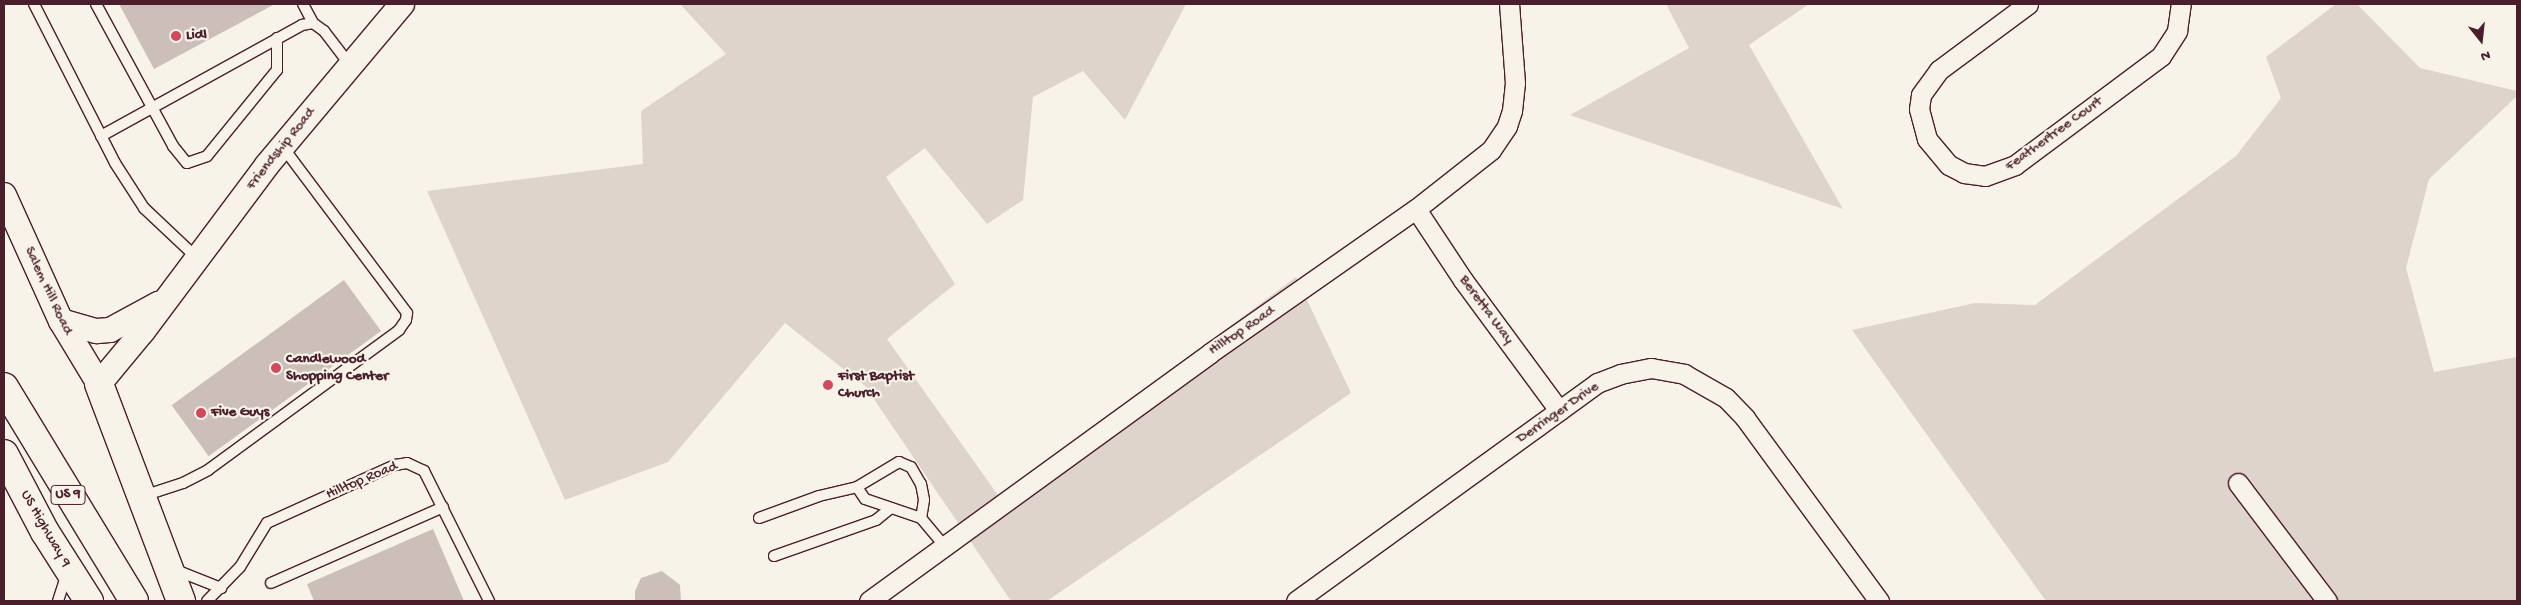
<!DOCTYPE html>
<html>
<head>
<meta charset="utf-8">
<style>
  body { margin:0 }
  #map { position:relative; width:2521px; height:605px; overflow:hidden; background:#f7f3e8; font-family:"Gochi Hand",sans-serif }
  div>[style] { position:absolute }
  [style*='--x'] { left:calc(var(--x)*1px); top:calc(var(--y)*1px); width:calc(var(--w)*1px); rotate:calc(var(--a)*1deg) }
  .green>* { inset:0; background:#ded4cc }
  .building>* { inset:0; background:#ccbfb9; transform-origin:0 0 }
  .roads { filter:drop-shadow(1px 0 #4a1f2b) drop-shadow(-1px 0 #4a1f2b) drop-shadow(0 1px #4a1f2b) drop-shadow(0 -1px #4a1f2b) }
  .service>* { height:10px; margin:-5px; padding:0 5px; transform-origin:5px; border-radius:5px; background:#f7f3e8 }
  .minor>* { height:19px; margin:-9.5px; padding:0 9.5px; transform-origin:9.5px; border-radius:9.5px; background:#f7f3e8 }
  .tertiary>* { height:24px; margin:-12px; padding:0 12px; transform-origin:12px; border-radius:12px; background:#f7f3e8 }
  .trunk>* { height:28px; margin:-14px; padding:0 14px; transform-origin:14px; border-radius:14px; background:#f7f3e8 }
  .dots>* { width:14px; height:14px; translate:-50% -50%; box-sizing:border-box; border:2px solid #f7f3e8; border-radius:50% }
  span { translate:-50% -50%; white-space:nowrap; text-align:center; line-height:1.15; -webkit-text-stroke:4.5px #f7f3e8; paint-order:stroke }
  .shield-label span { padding:1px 4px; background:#f7f3e8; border:1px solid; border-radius:4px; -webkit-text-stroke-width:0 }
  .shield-label { font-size:14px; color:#4a1f2b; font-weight:700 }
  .poi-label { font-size:15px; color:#4a1f2b; font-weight:700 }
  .left { translate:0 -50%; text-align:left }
  .street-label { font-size:15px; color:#4a1f2b }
  .frame { position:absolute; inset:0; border:5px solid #4a1f2b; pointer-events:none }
  .north { position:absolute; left:2456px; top:15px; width:50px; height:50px; -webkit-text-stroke:4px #f7f3e8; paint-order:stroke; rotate:164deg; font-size:14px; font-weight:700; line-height:20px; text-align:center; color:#4a1f2b }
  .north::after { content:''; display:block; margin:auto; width:18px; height:22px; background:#4a1f2b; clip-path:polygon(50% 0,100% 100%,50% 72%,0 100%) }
</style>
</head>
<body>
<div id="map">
  <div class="green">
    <div style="clip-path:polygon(680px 4px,1186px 4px,1125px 120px,1083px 71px,1033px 97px,1023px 200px,987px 224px,925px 148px,886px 177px,955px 284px,887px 339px,1000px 498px,1296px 277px,1351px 393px,1047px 601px,1011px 601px,865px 386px,785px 323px,668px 462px,565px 500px,427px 191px,643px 164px,641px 111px,726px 54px)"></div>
    <div style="clip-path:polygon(1666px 4px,1809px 4px,1749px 45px,1843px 209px,1570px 115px,1689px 48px)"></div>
    <div style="clip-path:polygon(2336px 4px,2357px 4px,2420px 68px,2517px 91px,2517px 96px,2429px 179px,2406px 268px,2434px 372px,2517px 357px,2517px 601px,2046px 601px,1852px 330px,1975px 303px,2035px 305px,2236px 156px,2281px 98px,2266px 57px)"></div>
  </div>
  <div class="building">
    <div style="clip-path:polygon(119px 4px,275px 4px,154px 69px)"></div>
    <div style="left:344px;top:280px;width:63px;height:213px;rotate:54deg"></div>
    <div style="clip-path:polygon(433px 529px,464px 601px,314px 601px,307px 584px)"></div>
    <div style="clip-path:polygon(662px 571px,680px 585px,681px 601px,635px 601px,635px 591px,641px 578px)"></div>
  </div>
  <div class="roads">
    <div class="service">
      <div style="--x:34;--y:4;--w:178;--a:63"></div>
      <div style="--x:115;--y:163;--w:54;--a:57.2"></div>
      <div style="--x:144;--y:208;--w:73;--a:43.3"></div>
      <div style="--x:96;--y:4;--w:162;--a:61.5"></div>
      <div style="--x:173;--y:146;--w:22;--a:51"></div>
      <div style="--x:187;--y:163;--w:21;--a:-19"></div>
      <div style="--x:207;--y:156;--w:111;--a:-50.9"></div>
      <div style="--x:277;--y:70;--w:32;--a:-90"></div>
      <div style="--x:303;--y:4;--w:21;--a:62"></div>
      <div style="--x:313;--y:23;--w:14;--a:36"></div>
      <div style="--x:324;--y:31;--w:43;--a:52.6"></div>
      <div style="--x:101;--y:136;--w:230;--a:-28.9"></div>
      <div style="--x:302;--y:25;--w:11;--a:-10"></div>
      <div style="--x:143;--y:496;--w:42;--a:-18"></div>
      <div style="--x:183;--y:483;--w:28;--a:-27"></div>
      <div style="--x:208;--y:470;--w:237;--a:-36.2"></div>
      <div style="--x:399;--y:330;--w:12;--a:-55"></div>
      <div style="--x:406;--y:320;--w:7;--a:-82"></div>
      <div style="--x:407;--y:313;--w:207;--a:-126.8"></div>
      <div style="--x:759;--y:518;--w:64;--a:-20.1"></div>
      <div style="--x:819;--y:496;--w:39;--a:-13"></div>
      <div style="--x:921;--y:518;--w:59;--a:-161.3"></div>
      <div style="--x:865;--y:499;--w:14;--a:-124"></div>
      <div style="--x:857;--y:487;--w:49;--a:-30.8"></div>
      <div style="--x:899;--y:462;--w:13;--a:23"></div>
      <div style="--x:911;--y:467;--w:20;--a:60"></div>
      <div style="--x:921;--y:484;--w:16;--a:79"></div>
      <div style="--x:924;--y:500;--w:18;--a:99"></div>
      <div style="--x:921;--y:518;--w:38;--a:50"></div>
      <div style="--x:774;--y:556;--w:108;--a:-19.4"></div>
      <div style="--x:876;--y:520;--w:19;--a:-39"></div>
      <div style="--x:173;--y:569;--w:52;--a:21.6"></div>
      <div style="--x:271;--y:583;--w:188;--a:-23.8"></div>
      <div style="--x:58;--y:601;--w:29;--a:-72"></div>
      <div style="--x:207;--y:601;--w:47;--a:-45.9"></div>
      <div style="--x:240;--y:567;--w:52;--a:-58.5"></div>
      <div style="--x:267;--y:523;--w:141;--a:-24.4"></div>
      <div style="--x:395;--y:465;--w:12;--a:-9"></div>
      <div style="--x:407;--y:463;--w:19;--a:25"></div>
      <div style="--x:424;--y:471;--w:145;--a:63.4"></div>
    </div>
    <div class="minor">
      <div style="--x:2028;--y:4;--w:111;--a:143.4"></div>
      <div style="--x:1939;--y:70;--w:31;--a:126"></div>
      <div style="--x:1921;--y:95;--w:14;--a:98"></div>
      <div style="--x:1919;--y:109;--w:31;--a:75"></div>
      <div style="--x:1927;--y:139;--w:34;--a:50"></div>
      <div style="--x:1949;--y:165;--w:17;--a:28"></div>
      <div style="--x:1964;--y:173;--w:21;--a:8"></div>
      <div style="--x:1985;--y:176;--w:32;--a:-20"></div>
      <div style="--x:2015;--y:165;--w:182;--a:-36.7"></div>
      <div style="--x:2161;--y:56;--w:30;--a:-57"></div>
      <div style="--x:2177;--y:31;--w:27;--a:-82"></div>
      <div style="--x:1416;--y:209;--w:85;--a:56.5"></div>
      <div style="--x:1463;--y:280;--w:162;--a:53.6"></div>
      <div style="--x:2238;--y:483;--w:148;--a:53"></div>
      <div style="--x:869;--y:601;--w:422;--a:-36"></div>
      <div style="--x:1210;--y:353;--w:251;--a:-35"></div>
      <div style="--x:1416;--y:209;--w:95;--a:-38.2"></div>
      <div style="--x:1491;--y:150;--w:29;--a:-56"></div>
      <div style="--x:1507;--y:126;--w:16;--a:-72"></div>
      <div style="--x:1512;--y:111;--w:28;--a:-84"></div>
      <div style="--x:1515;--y:83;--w:79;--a:-94.3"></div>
      <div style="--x:1296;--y:601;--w:372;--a:-35.9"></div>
      <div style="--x:1597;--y:383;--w:25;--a:-21"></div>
      <div style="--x:1620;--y:374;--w:32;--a:-11"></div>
      <div style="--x:1651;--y:368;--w:34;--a:10"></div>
      <div style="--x:1684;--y:374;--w:48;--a:29.7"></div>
      <div style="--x:1726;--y:398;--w:28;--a:46"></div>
      <div style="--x:1745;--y:418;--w:227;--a:53.8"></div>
    </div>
    <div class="tertiary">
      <div style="--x:4;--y:195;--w:138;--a:65.7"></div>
      <div style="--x:61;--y:321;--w:74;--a:58.9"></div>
      <div style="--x:99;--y:384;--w:69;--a:-50.3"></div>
      <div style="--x:143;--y:331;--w:207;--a:-53.2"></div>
      <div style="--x:267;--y:165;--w:210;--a:-50"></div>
      <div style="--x:61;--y:321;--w:37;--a:16"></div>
      <div style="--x:97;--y:331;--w:13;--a:-4"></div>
      <div style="--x:110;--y:330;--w:55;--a:-28.4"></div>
    </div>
    <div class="trunk">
      <div style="--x:99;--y:384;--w:232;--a:69.3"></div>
      <div style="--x:4;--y:387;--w:250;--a:58.7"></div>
      <div style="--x:4;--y:454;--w:88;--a:62.3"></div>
      <div style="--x:45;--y:532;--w:82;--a:57.5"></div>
    </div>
  </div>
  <div class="dots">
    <div style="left:176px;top:36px;background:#d1495b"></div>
    <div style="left:276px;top:368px;background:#d1495b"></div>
    <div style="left:828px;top:385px;background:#d1495b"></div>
    <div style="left:201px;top:413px;background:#d1495b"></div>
  </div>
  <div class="shield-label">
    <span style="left:68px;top:495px">US 9</span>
  </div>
  <div class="poi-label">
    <span class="left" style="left:186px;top:36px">Lidl</span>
    <span class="left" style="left:286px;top:368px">Candlewood<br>Shopping Center</span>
    <span class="left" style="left:838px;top:385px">First Baptist<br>Church</span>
    <span class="left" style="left:211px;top:413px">Five Guys</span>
  </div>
  <div class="street-label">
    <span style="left:2054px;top:134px;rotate:-36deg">Feathertree Court</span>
    <span style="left:281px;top:149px;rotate:-51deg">Friendship Road</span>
    <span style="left:48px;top:291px;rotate:65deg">Salem Hill Road</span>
    <span style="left:1486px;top:310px;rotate:54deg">Beretta Way</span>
    <span style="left:1242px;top:331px;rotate:-34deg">Hilltop Road</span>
    <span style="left:1558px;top:413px;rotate:-35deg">Derringer Drive</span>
    <span style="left:362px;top:481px;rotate:-23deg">Hilltop Road</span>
    <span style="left:45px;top:529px;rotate:60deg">US Highway 9</span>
  </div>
  <div class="frame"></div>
  <div class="north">N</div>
</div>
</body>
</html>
